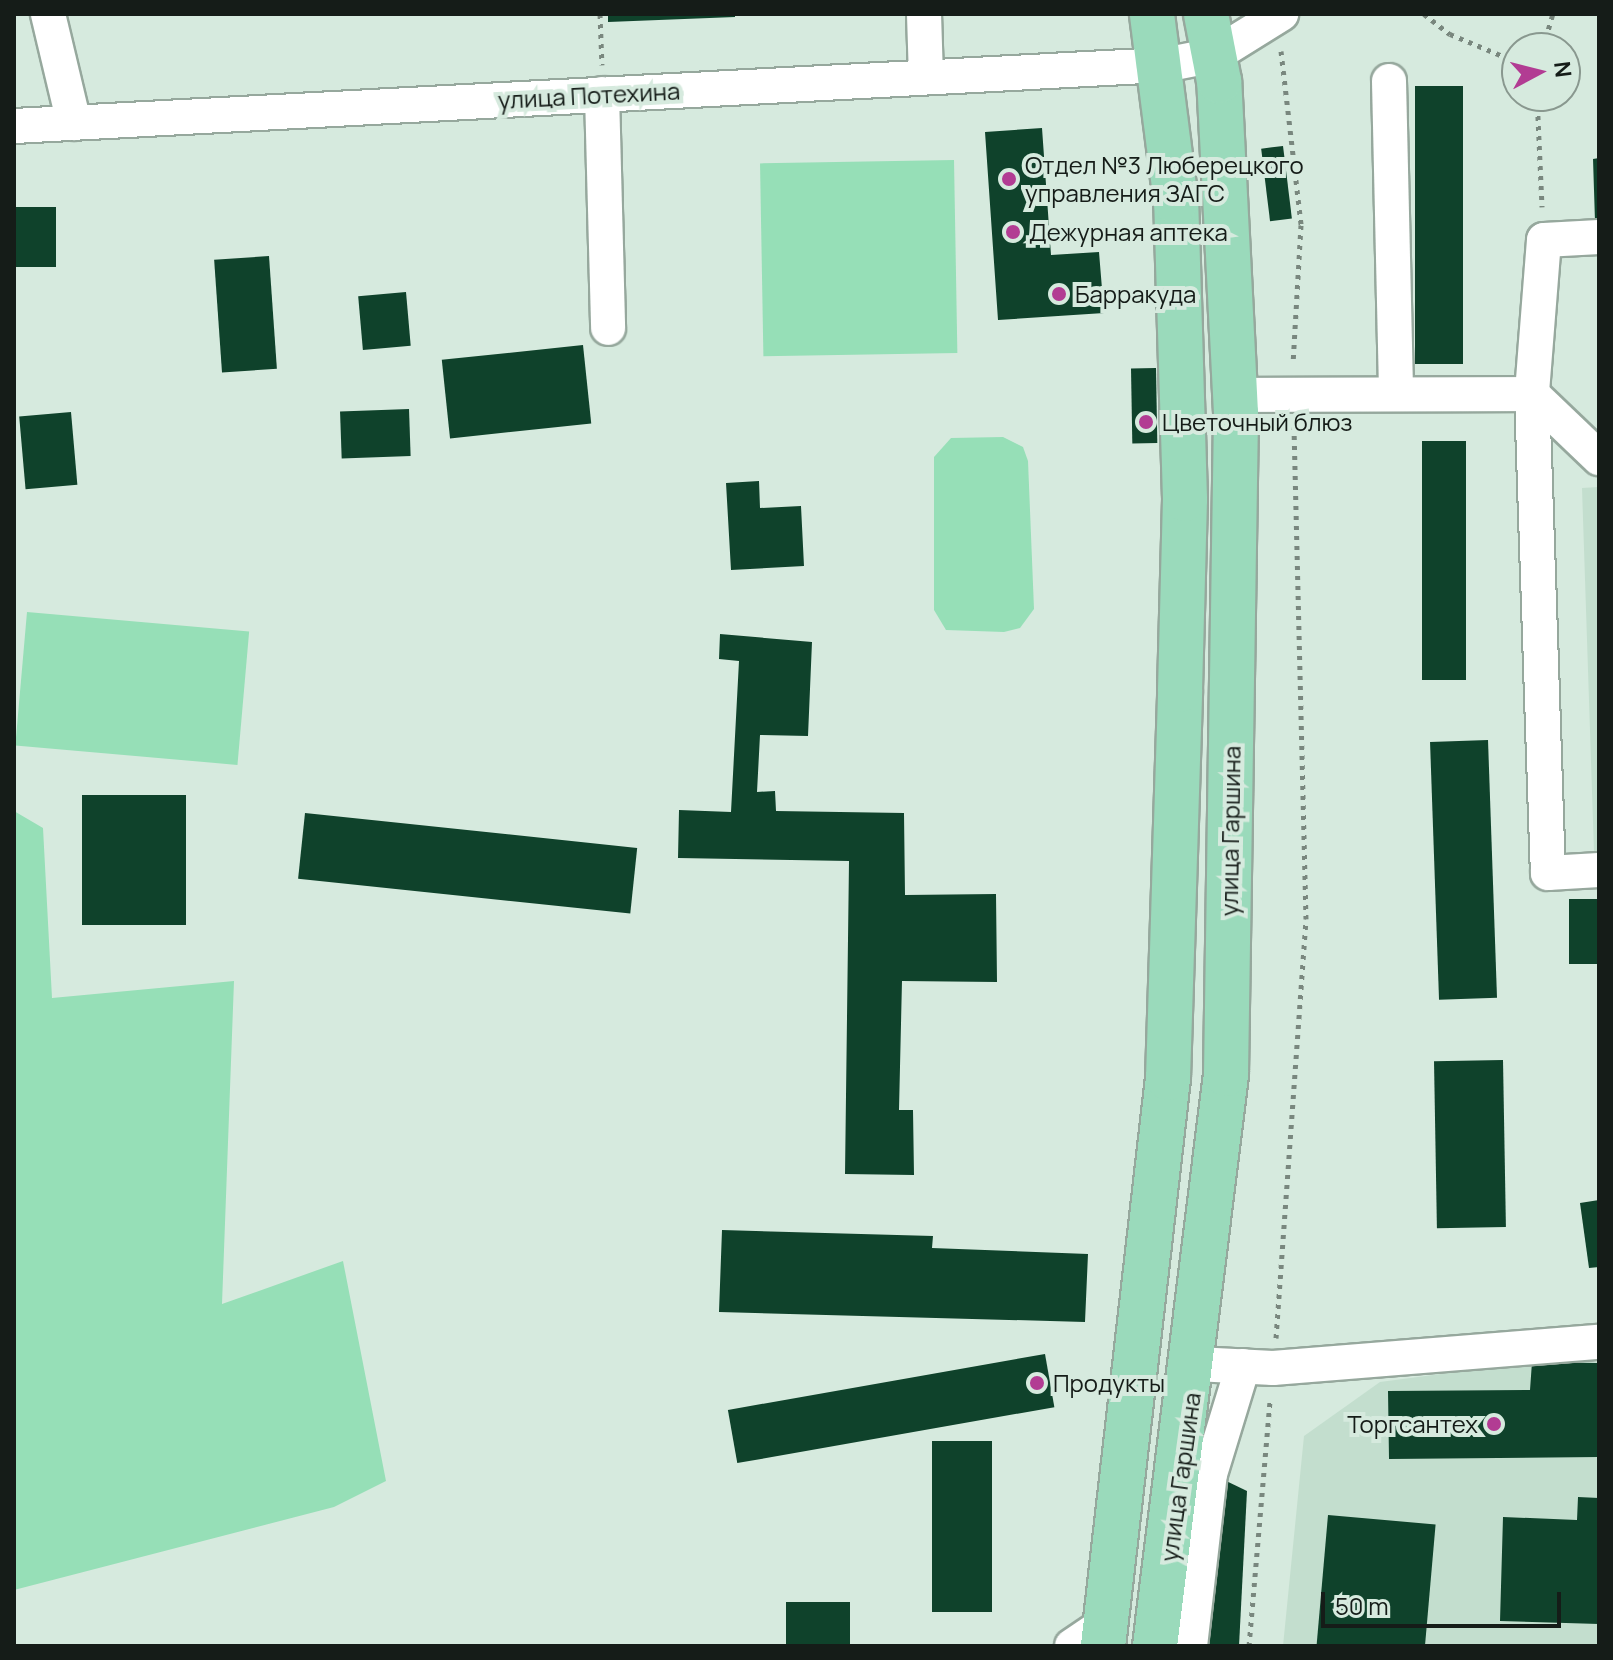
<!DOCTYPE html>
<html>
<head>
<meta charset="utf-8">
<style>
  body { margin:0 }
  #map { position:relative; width:1613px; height:1660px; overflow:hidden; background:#d6eade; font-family:Manrope,sans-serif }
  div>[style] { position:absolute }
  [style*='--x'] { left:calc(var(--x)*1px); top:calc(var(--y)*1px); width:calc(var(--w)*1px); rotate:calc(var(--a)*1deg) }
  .built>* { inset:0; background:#c3dece }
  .green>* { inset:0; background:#96dfb7; transform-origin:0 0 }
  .building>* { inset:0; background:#0f422b; transform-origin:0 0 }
  .path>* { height:5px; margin-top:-2.5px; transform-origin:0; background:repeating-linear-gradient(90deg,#79877e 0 4px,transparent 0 10px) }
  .roads { filter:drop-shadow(2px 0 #96a89d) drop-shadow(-2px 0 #96a89d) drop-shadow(0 2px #96a89d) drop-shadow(0 -2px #96a89d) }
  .minor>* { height:34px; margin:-17px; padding:0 17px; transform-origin:17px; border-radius:17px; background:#fff }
  .major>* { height:44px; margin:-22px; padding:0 22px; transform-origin:22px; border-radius:22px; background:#9adabb }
  .dots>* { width:22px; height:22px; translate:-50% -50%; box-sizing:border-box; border:4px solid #d6eade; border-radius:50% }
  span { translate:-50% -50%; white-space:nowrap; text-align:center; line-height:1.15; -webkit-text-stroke:8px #d6eade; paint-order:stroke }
  .street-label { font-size:24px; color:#151c18 }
  .poi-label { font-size:24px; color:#151c18 }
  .left { translate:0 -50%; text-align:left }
  .right { translate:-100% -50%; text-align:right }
  .frame { position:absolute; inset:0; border:16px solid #151c18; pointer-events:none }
  .north { position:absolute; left:1501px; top:32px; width:80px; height:80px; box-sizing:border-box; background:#d6eade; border:2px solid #89988f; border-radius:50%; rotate:83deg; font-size:22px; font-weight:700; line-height:32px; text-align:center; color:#151c18 }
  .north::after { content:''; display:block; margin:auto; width:28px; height:36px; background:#b23c93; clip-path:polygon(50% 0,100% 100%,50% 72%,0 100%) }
  .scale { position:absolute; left:1321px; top:1592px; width:240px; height:36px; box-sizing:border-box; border:4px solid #151c18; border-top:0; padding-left:10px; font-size:24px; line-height:28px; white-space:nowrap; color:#151c18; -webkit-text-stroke:6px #d6eade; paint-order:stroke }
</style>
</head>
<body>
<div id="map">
  <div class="built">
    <div style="clip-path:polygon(1599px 487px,1599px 852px,1594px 852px,1582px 488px)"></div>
    <div style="clip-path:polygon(1532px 1362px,1599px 1363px,1599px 1646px,1283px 1646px,1304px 1436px,1380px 1382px)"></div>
  </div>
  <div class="green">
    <div style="left:954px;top:160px;width:193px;height:194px;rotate:89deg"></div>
    <div style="clip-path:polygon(1003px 437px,1023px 447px,1028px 461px,1034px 609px,1020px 628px,1004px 632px,946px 630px,934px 610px,934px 457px,951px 438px)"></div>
    <div style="left:27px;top:612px;width:223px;height:134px;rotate:5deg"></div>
    <div style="clip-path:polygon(14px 811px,43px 828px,52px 998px,234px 981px,222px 1304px,343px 1261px,386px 1481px,334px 1507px,14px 1590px)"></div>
  </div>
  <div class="building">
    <div style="clip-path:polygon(608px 14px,735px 14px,735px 17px,608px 22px)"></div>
    <div style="left:1415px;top:86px;width:48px;height:278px"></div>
    <div style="clip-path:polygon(1042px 128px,1051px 255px,1099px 252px,1104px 313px,998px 320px,985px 132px)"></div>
    <div style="left:1283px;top:146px;width:73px;height:22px;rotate:83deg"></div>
    <div style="clip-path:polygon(1599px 158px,1599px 221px,1595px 221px,1593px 159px)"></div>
    <div style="left:14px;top:207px;width:42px;height:60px"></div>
    <div style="left:269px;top:256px;width:113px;height:55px;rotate:86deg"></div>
    <div style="left:406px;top:292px;width:54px;height:48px;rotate:85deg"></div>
    <div style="left:583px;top:345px;width:79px;height:142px;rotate:84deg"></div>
    <div style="left:1156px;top:368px;width:75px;height:25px;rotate:89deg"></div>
    <div style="left:409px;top:409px;width:47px;height:69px;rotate:88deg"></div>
    <div style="left:71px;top:412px;width:73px;height:52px;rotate:85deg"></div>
    <div style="left:1422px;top:441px;width:44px;height:239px"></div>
    <div style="clip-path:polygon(759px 481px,760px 508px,801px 506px,804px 566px,731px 570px,726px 483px)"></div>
    <div style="clip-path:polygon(720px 634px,812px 642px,808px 736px,760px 735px,757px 792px,775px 791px,776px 811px,904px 813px,905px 895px,996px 894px,997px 982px,902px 981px,899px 1110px,913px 1110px,914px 1175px,845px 1174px,849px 861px,678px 858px,679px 810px,731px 812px,739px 661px,719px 659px)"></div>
    <div style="left:1488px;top:740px;width:258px;height:58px;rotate:88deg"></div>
    <div style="left:82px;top:795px;width:104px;height:130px"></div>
    <div style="left:305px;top:813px;width:334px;height:66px;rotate:6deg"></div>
    <div style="left:1599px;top:899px;width:65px;height:30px;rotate:90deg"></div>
    <div style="left:1503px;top:1060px;width:167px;height:69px;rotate:89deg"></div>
    <div style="clip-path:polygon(1599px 1200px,1599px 1267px,1589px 1268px,1580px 1203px)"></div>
    <div style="clip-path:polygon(722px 1230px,933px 1236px,932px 1248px,1088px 1254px,1085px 1322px,719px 1312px)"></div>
    <div style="left:1045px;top:1354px;width:54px;height:322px;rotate:80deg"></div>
    <div style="clip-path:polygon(1532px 1362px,1599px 1363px,1599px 1457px,1389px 1459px,1388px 1391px,1530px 1390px)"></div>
    <div style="left:932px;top:1441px;width:60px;height:171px"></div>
    <div style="clip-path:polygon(1220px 1478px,1247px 1491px,1239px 1646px,1203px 1646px)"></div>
    <div style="clip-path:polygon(1578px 1497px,1599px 1498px,1599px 1624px,1500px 1621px,1503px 1517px,1577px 1520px)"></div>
    <div style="left:1328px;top:1515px;width:108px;height:131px;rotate:5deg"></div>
    <div style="left:850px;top:1602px;width:44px;height:64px;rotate:90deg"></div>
  </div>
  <div class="path">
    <div style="--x:600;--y:14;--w:51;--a:87.8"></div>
    <div style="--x:1424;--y:14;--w:33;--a:38"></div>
    <div style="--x:1450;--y:34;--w:73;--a:22.7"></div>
    <div style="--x:1543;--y:48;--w:35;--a:-74"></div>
    <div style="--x:1281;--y:51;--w:175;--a:83.4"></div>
    <div style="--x:1301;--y:225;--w:138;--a:93.3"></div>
    <div style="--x:1537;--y:96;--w:111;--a:87.4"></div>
    <div style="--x:1276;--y:1338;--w:420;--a:-85.9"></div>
    <div style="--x:1306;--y:919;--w:494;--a:-91.4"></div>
    <div style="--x:1249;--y:1646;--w:247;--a:-85.1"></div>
  </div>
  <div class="roads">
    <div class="minor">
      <div style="--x:48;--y:14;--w:112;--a:76.6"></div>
      <div style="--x:924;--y:14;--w:63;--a:88.2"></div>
      <div style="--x:1389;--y:81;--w:313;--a:88.7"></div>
      <div style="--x:602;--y:94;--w:234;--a:88.5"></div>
      <div style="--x:14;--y:126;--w:1152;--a:-3.04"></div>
      <div style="--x:1164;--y:65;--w:52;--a:-11.1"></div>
      <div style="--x:1215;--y:55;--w:78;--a:-31.8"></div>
      <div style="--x:1599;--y:237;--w:55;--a:176.9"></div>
      <div style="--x:1544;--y:240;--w:154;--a:94.5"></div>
      <div style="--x:1532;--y:394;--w:479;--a:88.1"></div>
      <div style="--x:1548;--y:873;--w:51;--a:-3.4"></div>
      <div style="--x:1235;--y:395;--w:297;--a:-0.2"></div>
      <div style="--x:1532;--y:394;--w:93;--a:43.7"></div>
      <div style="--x:1196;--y:1364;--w:77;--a:3"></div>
      <div style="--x:1273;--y:1368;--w:327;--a:-4.6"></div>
      <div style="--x:1072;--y:1646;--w:40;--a:-34"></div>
      <div style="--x:1190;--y:1646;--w:173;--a:-83.4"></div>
      <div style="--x:1210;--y:1474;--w:113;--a:-73"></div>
    </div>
    <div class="major">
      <div style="--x:1103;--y:1646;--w:572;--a:-83.47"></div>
      <div style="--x:1168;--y:1078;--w:388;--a:-88.2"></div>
      <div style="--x:1180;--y:690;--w:191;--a:-88.5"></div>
      <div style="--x:1185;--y:499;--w:297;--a:-91.7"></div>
      <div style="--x:1176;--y:202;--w:190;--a:-97.3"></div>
      <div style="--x:1155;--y:1646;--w:576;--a:-82.92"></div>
      <div style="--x:1226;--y:1074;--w:661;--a:-89.13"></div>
      <div style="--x:1236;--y:413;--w:332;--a:-92.9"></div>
      <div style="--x:1219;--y:81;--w:68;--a:-101"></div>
    </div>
  </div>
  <div class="dots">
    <div style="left:1009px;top:179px;background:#b23c93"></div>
    <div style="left:1013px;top:232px;background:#b23c93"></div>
    <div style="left:1059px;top:294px;background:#b23c93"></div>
    <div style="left:1146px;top:422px;background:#b23c93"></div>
    <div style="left:1037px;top:1383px;background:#b23c93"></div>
    <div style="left:1494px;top:1424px;background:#b23c93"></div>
  </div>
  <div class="street-label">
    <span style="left:589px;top:95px;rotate:-3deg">улица Потехина</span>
    <span style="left:1230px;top:831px;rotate:-89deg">улица Гаршина</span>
    <span style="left:1180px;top:1477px;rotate:-82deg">улица Гаршина</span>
  </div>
  <div class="poi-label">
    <span class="left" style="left:1025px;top:179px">Отдел №3 Люберецкого<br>управления ЗАГС</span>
    <span class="left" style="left:1029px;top:232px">Дежурная аптека</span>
    <span class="left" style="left:1075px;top:294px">Барракуда</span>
    <span class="left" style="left:1162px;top:422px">Цветочный блюз</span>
    <span class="left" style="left:1053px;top:1383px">Продукты</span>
    <span class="right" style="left:1478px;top:1424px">Торгсантех</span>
  </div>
  <div class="frame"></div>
  <div class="north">N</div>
  <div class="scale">50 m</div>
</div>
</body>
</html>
